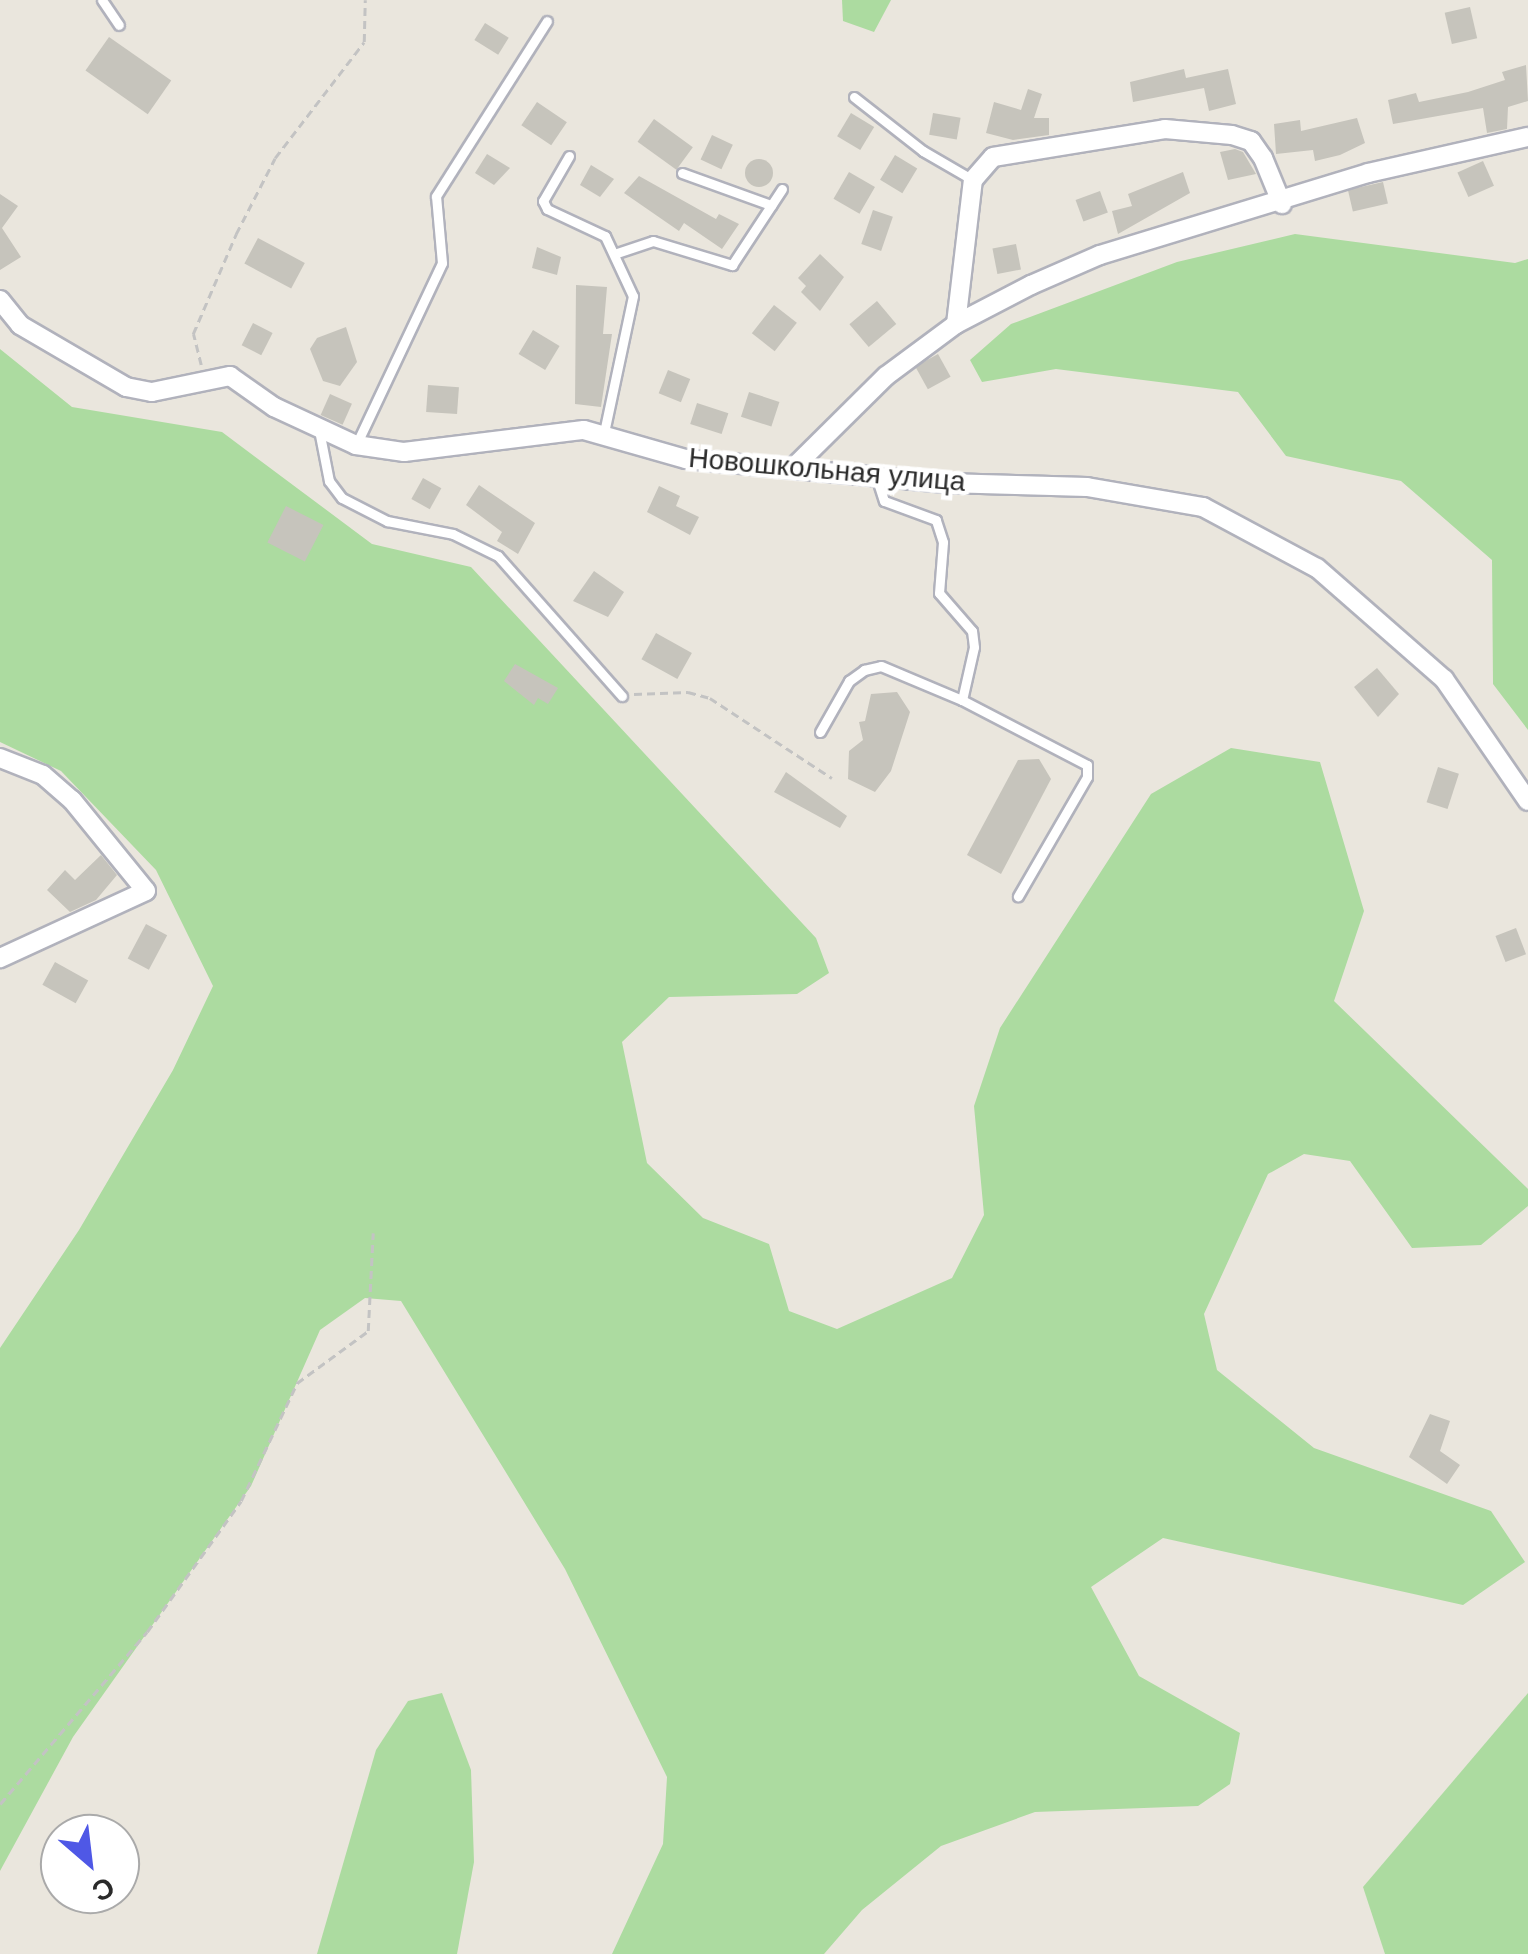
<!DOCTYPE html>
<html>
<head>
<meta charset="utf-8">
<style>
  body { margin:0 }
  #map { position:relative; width:1528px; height:1954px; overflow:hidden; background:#eae6dd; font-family:Arial,sans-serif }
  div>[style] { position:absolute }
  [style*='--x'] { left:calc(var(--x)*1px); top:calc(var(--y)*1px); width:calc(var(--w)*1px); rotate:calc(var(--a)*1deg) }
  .green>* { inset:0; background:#acdba0 }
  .building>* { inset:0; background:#c6c4bc; transform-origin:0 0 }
  .round { border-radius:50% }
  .path>* { height:2.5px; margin-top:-1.25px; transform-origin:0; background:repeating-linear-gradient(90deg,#c3c3c3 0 8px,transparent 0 13px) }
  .roads { filter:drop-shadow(2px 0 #b1b2bc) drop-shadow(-2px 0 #b1b2bc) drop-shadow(0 2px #b1b2bc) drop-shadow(0 -2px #b1b2bc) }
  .lane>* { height:9px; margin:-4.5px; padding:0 4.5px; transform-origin:4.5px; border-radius:4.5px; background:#fff }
  .street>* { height:18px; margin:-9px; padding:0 9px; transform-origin:9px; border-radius:9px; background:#fff }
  span { translate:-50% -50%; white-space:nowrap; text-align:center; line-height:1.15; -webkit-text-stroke:9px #fff; paint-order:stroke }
  .street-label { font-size:28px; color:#2a2a2a }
  .north { position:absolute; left:40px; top:1814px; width:100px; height:100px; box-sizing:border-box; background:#fff; border:2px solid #aaa; border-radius:50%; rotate:152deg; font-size:28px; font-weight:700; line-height:40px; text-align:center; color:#2a2a2a }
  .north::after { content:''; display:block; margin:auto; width:35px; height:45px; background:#4f58e6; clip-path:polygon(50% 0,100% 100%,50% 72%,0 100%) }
</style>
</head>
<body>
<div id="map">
  <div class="green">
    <div style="clip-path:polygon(842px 0,891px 0,874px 32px,843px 21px)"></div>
    <div style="clip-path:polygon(1295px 234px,1515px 263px,1528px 259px,1528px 730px,1493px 684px,1492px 560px,1401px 481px,1286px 456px,1238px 392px,1056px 369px,982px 382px,970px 360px,1011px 324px,1177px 262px)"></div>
    <div style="clip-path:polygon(0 349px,72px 407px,222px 432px,372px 544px,471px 567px,816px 938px,829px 973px,797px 994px,669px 997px,622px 1042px,647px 1163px,703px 1218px,769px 1244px,789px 1311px,837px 1329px,952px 1278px,984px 1215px,974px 1106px,1000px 1028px,1151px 794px,1231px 748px,1320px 762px,1364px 911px,1334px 1001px,1528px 1189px,1528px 1206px,1481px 1245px,1412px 1248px,1350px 1161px,1304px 1154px,1268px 1174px,1204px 1314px,1217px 1370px,1314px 1448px,1491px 1511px,1525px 1562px,1463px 1605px,1163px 1538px,1091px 1587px,1139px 1676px,1240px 1733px,1230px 1784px,1198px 1806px,1035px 1812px,941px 1846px,862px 1910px,824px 1954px,612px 1954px,663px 1844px,667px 1777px,565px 1569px,401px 1301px,365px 1298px,320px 1330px,251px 1486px,73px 1737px,0 1871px,0 1348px,79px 1230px,173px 1070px,213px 986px,156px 870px,61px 771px,0 742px)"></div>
    <div style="clip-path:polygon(442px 1693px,471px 1770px,474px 1862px,457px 1954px,317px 1954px,376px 1750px,408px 1701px)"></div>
    <div style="clip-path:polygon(1528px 1693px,1528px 1954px,1385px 1954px,1363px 1887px)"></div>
  </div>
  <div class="building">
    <div style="left:1470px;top:7px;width:32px;height:26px;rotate:77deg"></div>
    <div style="left:485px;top:23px;width:28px;height:20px;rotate:32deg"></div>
    <div style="left:109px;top:37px;width:76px;height:41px;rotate:35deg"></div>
    <div style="clip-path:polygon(1526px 65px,1528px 101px,1508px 107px,1507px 129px,1487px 133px,1483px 108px,1393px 124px,1388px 100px,1416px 93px,1419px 102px,1468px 92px,1505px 80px,1502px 72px)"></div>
    <div style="clip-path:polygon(1184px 69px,1186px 78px,1228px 69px,1236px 104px,1209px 111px,1204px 88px,1133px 102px,1130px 82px)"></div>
    <div style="clip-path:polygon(1028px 89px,1042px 94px,1034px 118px,1049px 118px,1049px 135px,1013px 140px,986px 133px,994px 102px,1021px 110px)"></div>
    <div style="left:537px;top:102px;width:36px;height:28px;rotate:34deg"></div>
    <div style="left:851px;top:113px;width:27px;height:27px;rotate:31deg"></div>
    <div style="left:933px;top:113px;width:28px;height:22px;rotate:10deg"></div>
    <div style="clip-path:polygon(1357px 118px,1365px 143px,1340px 155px,1315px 161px,1313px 150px,1276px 154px,1274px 124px,1300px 120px,1301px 131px)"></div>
    <div style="left:654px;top:119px;width:48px;height:28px;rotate:36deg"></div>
    <div style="left:712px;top:135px;width:23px;height:27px;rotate:25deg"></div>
    <div style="clip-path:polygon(1235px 149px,1243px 152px,1256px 174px,1228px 180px,1220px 152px)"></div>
    <div style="clip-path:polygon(487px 154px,510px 168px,494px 185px,475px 173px)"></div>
    <div style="left:895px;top:155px;width:26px;height:29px;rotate:31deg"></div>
    <div class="round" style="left:745px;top:159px;width:28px;height:28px"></div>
    <div style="left:1483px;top:161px;width:27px;height:28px;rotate:66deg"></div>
    <div style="clip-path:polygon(591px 165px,614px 179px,600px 197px,580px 185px)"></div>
    <div style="left:849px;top:172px;width:30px;height:31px;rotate:30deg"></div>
    <div style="clip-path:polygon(1183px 172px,1190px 193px,1118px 234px,1112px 211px,1132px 206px,1128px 194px)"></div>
    <div style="clip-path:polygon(639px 176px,716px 219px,719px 214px,739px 224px,722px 249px,684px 223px,679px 231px,624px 193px)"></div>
    <div style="left:1383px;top:182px;width:22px;height:36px;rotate:77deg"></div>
    <div style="left:1100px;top:191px;width:23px;height:26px;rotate:70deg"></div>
    <div style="clip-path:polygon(0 194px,18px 206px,2px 228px,21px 257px,0 270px)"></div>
    <div style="left:873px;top:210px;width:21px;height:36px;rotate:19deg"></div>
    <div style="left:258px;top:238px;width:53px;height:29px;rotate:28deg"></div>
    <div style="left:1016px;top:244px;width:26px;height:24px;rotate:79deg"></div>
    <div style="clip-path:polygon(537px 247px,561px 257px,557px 275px,532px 268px)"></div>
    <div style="clip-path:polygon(820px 254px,844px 277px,820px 311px,801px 292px,806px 286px,798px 278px)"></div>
    <div style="clip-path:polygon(576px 285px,607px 287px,603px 334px,612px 334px,601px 407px,575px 404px)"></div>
    <div style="left:877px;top:301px;width:30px;height:36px;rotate:50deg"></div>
    <div style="left:774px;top:305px;width:29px;height:36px;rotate:38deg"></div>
    <div style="left:253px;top:323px;width:22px;height:25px;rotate:27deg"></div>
    <div style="clip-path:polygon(346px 327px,357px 362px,340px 386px,323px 381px,310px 349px,317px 338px)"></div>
    <div style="left:533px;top:330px;width:31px;height:28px;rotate:31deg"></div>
    <div style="left:938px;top:354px;width:26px;height:26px;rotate:61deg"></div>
    <div style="left:668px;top:370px;width:24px;height:25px;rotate:22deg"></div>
    <div style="left:428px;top:385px;width:31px;height:27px;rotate:4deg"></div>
    <div style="left:749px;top:392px;width:32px;height:26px;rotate:18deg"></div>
    <div style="left:330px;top:394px;width:24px;height:23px;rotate:24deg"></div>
    <div style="left:697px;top:403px;width:33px;height:22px;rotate:18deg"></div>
    <div style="left:423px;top:478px;width:21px;height:24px;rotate:29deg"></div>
    <div style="clip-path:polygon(479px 485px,535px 523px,518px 554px,497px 541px,502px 532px,466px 505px)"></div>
    <div style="clip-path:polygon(659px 486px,680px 496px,676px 506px,699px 517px,690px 535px,647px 512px)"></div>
    <div style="left:286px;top:506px;width:42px;height:41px;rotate:27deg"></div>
    <div style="clip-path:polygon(594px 571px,624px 592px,608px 617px,573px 601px)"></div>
    <div style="left:656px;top:633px;width:41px;height:30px;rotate:29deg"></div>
    <div style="clip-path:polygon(515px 664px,558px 688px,548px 704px,538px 698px,534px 705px,504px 681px)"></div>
    <div style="clip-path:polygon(1377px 668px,1399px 694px,1378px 717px,1354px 687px)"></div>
    <div style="clip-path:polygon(897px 692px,910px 712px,891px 771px,875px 792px,848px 779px,849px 751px,863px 740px,859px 722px,865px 721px,871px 694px)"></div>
    <div style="clip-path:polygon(1039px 759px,1051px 779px,1001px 874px,967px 855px,1018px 760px)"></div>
    <div style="left:1438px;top:767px;width:22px;height:37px;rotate:18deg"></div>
    <div style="clip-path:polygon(786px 772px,847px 816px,840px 828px,774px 792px)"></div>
    <div style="clip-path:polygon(101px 855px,117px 875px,96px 900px,70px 912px,47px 890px,65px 870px,75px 880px)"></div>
    <div style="left:146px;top:924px;width:24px;height:39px;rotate:28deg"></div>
    <div style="left:1516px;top:928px;width:28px;height:22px;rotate:69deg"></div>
    <div style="left:55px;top:962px;width:38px;height:26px;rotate:29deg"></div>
    <div style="clip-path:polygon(1430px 1414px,1450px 1421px,1440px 1451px,1460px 1465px,1447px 1484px,1409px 1457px)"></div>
  </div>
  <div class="path">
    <div style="--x:201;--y:365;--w:32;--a:-104"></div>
    <div style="--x:193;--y:334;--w:109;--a:-66.7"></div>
    <div style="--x:236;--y:234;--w:85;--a:-62.8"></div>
    <div style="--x:275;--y:158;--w:146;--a:-52.5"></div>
    <div style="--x:364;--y:42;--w:42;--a:-88.6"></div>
    <div style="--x:634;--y:694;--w:54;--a:-2.1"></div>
    <div style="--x:688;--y:692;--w:23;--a:15"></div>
    <div style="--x:710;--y:698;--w:146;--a:33.3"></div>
    <div style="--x:0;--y:1804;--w:226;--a:-49.5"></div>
    <div style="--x:147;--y:1632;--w:161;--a:-54.3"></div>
    <div style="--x:241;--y:1501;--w:131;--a:-64.6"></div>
    <div style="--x:297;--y:1383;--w:88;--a:-36.2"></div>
    <div style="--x:368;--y:1331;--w:98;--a:-87.1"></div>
  </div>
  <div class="roads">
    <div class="lane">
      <div style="--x:102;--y:0;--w:30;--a:56"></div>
      <div style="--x:854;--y:97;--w:88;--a:38"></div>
      <div style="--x:923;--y:151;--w:58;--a:30.1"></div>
      <div style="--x:569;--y:156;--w:52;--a:120"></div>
      <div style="--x:543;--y:201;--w:9;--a:63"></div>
      <div style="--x:547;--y:209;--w:64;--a:25"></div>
      <div style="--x:605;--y:236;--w:66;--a:65"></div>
      <div style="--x:633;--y:296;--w:140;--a:102"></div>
      <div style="--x:682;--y:173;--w:95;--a:19.8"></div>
      <div style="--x:614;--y:254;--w:41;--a:-18.4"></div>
      <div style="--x:653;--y:241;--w:83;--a:16.9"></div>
      <div style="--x:732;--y:265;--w:91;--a:-56.7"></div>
      <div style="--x:319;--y:430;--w:52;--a:78.9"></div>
      <div style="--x:329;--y:481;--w:21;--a:53"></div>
      <div style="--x:342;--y:498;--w:51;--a:27.1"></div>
      <div style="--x:387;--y:521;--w:67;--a:11.1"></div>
      <div style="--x:453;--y:534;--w:50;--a:26.1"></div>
      <div style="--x:498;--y:556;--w:187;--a:48.5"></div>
      <div style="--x:356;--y:445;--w:201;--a:-64.7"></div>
      <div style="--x:442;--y:263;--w:67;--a:-95.1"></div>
      <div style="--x:436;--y:196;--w:207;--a:-57.6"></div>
      <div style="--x:962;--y:700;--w:141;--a:27.5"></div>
      <div style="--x:1087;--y:765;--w:12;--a:90"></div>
      <div style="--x:1087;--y:777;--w:138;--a:120.1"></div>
      <div style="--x:820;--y:732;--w:59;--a:-60.4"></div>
      <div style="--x:849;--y:681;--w:19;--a:-36"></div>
      <div style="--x:864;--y:670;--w:17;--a:-13"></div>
      <div style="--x:881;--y:666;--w:88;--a:22.8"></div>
      <div style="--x:962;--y:700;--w:54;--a:-77.2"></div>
      <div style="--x:974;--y:647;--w:16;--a:-97"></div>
      <div style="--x:972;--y:631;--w:50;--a:-131"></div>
      <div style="--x:939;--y:593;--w:51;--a:-85.5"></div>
      <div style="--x:943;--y:542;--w:23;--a:-108"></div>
      <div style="--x:936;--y:520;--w:55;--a:-159.9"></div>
      <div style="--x:884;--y:501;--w:25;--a:-108"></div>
    </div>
    <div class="street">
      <div style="--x:0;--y:300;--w:32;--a:51"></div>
      <div style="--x:20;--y:325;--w:123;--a:30.3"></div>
      <div style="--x:126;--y:387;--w:26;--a:11"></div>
      <div style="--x:152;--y:392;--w:80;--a:-11.6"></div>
      <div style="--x:230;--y:376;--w:54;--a:35.2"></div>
      <div style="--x:274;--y:407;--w:90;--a:24.9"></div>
      <div style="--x:356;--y:445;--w:49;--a:8.3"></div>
      <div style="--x:404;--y:452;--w:181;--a:-7"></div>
      <div style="--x:584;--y:430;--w:106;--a:15.9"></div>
      <div style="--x:686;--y:459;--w:260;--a:5.3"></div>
      <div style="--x:945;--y:483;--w:142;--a:1.6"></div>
      <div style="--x:1087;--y:487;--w:118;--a:9.8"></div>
      <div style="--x:1203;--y:507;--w:129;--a:28.2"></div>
      <div style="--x:1317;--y:568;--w:169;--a:41.2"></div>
      <div style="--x:1444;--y:679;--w:148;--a:55.5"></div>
      <div style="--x:956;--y:324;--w:145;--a:-83.3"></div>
      <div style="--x:973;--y:180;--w:30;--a:-49"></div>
      <div style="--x:993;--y:157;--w:174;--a:-9.2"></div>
      <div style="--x:1165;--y:129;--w:67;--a:5.1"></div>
      <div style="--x:1232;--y:135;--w:20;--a:18"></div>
      <div style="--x:1251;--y:141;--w:21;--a:55"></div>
      <div style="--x:1263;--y:158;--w:50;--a:67.6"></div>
      <div style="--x:797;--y:464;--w:125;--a:-44.7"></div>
      <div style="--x:886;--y:376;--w:87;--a:-36.6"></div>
      <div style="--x:956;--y:324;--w:85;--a:-27.5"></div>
      <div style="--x:1031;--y:285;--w:75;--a:-23.5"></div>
      <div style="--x:1100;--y:255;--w:280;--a:-17"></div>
      <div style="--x:1368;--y:173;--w:164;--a:-12.7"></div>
      <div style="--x:0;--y:758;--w:46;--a:21.6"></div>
      <div style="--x:43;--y:775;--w:38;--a:41"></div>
      <div style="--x:72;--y:800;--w:117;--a:50.9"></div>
      <div style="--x:146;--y:891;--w:161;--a:155.3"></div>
    </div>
  </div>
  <div class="street-label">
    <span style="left:827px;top:470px;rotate:5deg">Новошкольная улица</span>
  </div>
  <div class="north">С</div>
</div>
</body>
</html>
